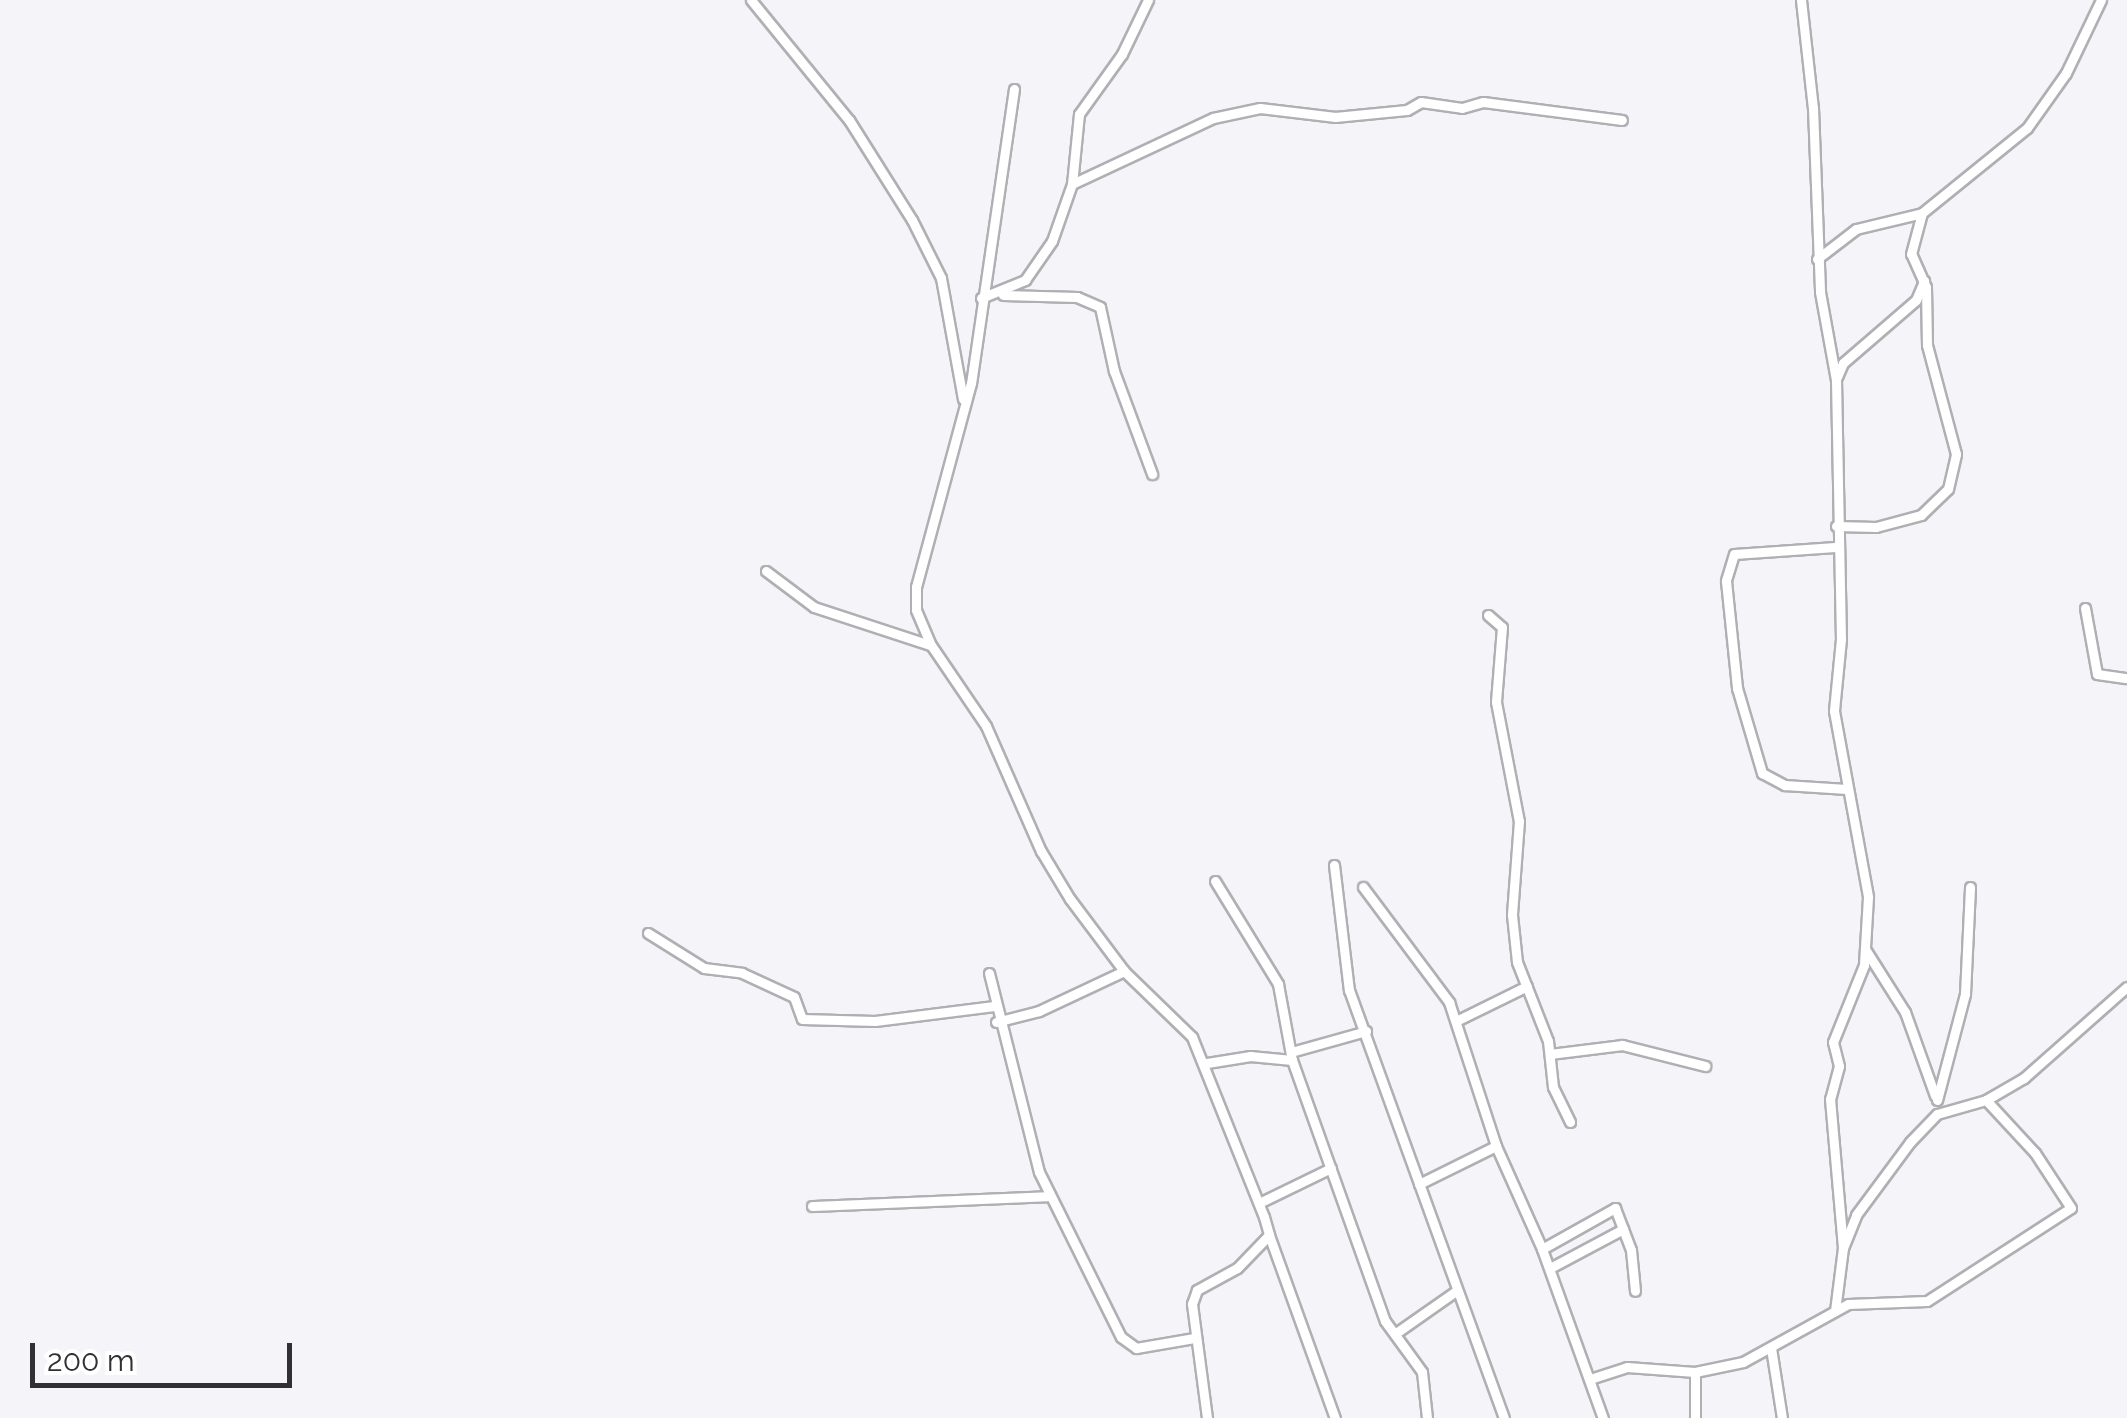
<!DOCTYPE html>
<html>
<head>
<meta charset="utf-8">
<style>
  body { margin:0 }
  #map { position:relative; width:2127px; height:1418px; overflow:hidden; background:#f5f4f9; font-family:Raleway,sans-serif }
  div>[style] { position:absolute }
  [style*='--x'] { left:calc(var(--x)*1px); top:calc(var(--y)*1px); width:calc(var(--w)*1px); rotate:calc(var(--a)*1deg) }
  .roads { filter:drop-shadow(2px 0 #b0afb4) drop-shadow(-2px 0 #b0afb4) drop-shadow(0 2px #b0afb4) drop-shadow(0 -2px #b0afb4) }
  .minor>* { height:9px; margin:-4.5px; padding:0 4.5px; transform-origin:4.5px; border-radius:4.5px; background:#fff }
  span { translate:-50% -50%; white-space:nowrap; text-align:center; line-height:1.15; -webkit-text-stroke:8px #fff; paint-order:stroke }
  .scale { position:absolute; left:30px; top:1343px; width:262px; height:45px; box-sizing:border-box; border:5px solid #313032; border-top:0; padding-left:12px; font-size:30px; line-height:35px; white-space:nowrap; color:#313032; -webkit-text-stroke:8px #fff; paint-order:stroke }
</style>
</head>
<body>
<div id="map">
  <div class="roads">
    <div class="minor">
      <div style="--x:751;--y:0;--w:155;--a:50.8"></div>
      <div style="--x:849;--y:120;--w:118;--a:57.8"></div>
      <div style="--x:912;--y:220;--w:65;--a:63.4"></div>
      <div style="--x:941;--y:278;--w:123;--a:79.7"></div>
      <div style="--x:1801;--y:0;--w:109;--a:83.7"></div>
      <div style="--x:1813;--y:108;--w:184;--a:87.8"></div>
      <div style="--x:1820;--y:292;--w:89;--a:79.7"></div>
      <div style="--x:1836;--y:380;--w:259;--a:88.9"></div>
      <div style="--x:1841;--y:639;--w:72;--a:95.6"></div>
      <div style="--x:1834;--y:711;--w:189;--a:79.6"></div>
      <div style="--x:1868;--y:897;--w:68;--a:93.4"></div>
      <div style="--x:1864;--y:965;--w:83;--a:111.9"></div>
      <div style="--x:1833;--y:1042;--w:25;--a:76"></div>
      <div style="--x:1839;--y:1066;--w:34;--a:105"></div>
      <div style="--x:1830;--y:1099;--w:150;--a:85"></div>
      <div style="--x:1014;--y:89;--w:297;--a:98.3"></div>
      <div style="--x:971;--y:383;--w:211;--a:105.1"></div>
      <div style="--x:916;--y:587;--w:23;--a:90"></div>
      <div style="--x:916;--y:610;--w:38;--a:67"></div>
      <div style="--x:931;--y:645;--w:98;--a:55.8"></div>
      <div style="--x:986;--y:726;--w:137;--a:66.3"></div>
      <div style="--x:1041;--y:851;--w:56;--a:58.9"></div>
      <div style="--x:1070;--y:899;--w:90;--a:53.1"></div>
      <div style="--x:1124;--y:971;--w:95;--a:44.1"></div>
      <div style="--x:1192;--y:1037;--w:194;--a:68.2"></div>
      <div style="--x:1264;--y:1217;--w:19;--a:74"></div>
      <div style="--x:1269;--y:1235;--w:46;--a:134.1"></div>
      <div style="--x:1237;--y:1268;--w:46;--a:151.2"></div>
      <div style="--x:1197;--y:1290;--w:15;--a:110"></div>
      <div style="--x:1192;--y:1304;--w:115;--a:82.5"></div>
      <div style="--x:1072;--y:184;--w:156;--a:-25.1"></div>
      <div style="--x:1213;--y:118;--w:48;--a:-12"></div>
      <div style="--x:1260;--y:108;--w:76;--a:6.8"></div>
      <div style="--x:1335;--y:117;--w:72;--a:-5.6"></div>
      <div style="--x:1407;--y:110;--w:16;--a:-30"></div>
      <div style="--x:1421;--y:102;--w:41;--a:8.3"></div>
      <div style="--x:1462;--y:108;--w:22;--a:-16"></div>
      <div style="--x:1483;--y:102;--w:140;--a:7.4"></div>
      <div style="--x:1817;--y:259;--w:49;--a:-37.6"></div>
      <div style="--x:1856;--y:229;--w:68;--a:-13.6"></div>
      <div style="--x:1003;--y:295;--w:74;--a:1.5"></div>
      <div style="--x:1077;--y:297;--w:25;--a:23"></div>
      <div style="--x:1100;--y:307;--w:66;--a:77.7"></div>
      <div style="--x:1114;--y:371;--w:110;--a:69.7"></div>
      <div style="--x:981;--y:298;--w:48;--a:-22.2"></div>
      <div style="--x:1025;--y:280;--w:47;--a:-55.3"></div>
      <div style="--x:1052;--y:241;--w:60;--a:-70.7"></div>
      <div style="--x:1072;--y:184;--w:70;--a:-84.3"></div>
      <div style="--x:1079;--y:114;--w:74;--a:-54.4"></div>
      <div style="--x:1122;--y:54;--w:60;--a:-64.3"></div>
      <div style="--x:1837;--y:377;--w:15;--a:-67"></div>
      <div style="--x:1843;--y:363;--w:96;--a:-40.8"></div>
      <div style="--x:1916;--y:300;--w:21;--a:-67"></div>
      <div style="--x:1836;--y:526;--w:40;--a:1.4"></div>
      <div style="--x:1876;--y:527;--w:47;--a:-14.9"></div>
      <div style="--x:1921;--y:515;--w:37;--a:-44"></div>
      <div style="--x:1948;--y:489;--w:36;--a:-77"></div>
      <div style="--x:1956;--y:454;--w:113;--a:-104.9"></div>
      <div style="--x:1927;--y:345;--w:58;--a:-91"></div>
      <div style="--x:1926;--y:287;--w:36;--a:-114"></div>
      <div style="--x:1911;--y:254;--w:42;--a:-75"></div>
      <div style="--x:1922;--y:213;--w:135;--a:-39"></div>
      <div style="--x:2027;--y:128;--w:67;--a:-54.7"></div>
      <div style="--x:2066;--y:73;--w:81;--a:-64.4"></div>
      <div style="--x:1835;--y:547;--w:101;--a:176"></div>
      <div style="--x:1734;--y:554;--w:28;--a:107"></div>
      <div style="--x:1726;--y:581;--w:108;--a:84.1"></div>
      <div style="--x:1737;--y:688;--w:89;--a:73.6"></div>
      <div style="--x:1762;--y:773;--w:26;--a:28"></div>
      <div style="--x:1785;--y:785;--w:61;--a:3.8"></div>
      <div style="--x:766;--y:571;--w:60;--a:36.9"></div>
      <div style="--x:814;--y:607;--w:122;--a:18.1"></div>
      <div style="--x:2085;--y:608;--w:67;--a:79.7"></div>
      <div style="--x:2097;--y:674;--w:30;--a:8"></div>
      <div style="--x:1488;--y:615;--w:18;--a:41"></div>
      <div style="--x:1502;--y:627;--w:75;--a:94.6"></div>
      <div style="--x:1496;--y:702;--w:121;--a:79.1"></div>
      <div style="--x:1519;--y:821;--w:94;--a:94.3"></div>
      <div style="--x:1512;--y:915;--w:47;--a:83.9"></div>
      <div style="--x:1517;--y:962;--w:85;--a:68.6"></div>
      <div style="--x:1548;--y:1041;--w:46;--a:83.8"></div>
      <div style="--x:1553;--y:1087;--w:39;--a:64"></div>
      <div style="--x:1334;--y:865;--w:126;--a:83.2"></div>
      <div style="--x:1349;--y:990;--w:455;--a:70.1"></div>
      <div style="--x:1215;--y:881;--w:121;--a:58.5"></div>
      <div style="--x:1278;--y:984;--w:77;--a:79.6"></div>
      <div style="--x:1292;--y:1060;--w:277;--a:70.4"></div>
      <div style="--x:1385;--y:1321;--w:63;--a:54"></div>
      <div style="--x:1422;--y:1372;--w:46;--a:83.8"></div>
      <div style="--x:1363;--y:887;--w:144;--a:53.2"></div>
      <div style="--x:1449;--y:1002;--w:151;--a:71.9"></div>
      <div style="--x:1496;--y:1146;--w:113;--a:65.9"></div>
      <div style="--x:1542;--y:1249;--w:180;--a:70.2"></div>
      <div style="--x:648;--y:933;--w:66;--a:32"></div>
      <div style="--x:704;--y:968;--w:38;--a:7"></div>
      <div style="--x:742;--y:973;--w:57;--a:24.8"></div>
      <div style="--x:794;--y:997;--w:23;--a:70"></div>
      <div style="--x:802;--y:1019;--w:73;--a:1.6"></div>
      <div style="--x:875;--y:1021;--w:120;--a:-7.2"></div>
      <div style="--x:1865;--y:949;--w:75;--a:57.6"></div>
      <div style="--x:1905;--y:1012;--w:89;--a:70.3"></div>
      <div style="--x:989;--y:973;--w:205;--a:75.9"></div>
      <div style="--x:1039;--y:1172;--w:184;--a:63.6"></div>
      <div style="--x:1121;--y:1337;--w:19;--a:36"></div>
      <div style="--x:1136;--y:1348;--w:59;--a:-9.8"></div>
      <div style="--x:1456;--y:1021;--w:79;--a:-26.2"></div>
      <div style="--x:996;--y:1022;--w:44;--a:-14.3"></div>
      <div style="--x:1039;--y:1011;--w:94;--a:-25.2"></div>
      <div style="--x:1291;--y:1052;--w:78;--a:-15.6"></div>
      <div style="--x:1550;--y:1054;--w:73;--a:-7.1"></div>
      <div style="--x:1622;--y:1045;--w:86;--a:14.2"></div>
      <div style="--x:1207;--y:1063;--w:44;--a:-9.2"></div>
      <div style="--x:1250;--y:1056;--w:42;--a:5.4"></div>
      <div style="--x:1937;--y:1100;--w:110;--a:-75.2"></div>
      <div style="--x:1965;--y:994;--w:107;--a:-87.3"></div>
      <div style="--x:1419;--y:1184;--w:86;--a:-26.3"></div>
      <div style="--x:1259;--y:1203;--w:80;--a:-25.9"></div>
      <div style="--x:812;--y:1206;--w:236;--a:-2.4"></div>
      <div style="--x:1269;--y:1235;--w:195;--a:70.2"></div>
      <div style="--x:1542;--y:1249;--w:84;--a:-29.3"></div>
      <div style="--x:1615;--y:1208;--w:45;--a:69.1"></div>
      <div style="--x:1631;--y:1250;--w:41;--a:84.4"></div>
      <div style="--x:1550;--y:1268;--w:83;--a:-28.1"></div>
      <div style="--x:1835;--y:1311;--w:64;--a:-82.8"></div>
      <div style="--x:1843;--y:1248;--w:35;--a:-68"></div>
      <div style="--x:1856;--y:1215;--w:91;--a:-53.5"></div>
      <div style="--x:1910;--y:1142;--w:39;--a:-46"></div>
      <div style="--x:1937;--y:1114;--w:51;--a:-15.9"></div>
      <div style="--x:1986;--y:1100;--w:44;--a:-30.1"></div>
      <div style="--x:2024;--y:1078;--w:137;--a:-41.5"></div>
      <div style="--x:1396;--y:1333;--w:73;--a:-35"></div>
      <div style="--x:1771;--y:1348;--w:71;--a:81.1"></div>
      <div style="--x:1695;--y:1372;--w:46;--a:90"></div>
      <div style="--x:1590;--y:1379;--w:39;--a:-18"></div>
      <div style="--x:1627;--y:1367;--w:68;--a:4.2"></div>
      <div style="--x:1695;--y:1372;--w:49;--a:-11.8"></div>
      <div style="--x:1743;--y:1362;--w:120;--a:-28.9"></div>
      <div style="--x:1848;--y:1304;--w:79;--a:-2.2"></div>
      <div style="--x:1927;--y:1301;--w:171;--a:-32.9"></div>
      <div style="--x:2071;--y:1208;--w:66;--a:-123.2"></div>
      <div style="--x:2035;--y:1153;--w:72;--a:-132.8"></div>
    </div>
  </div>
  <div class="scale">200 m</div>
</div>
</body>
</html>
